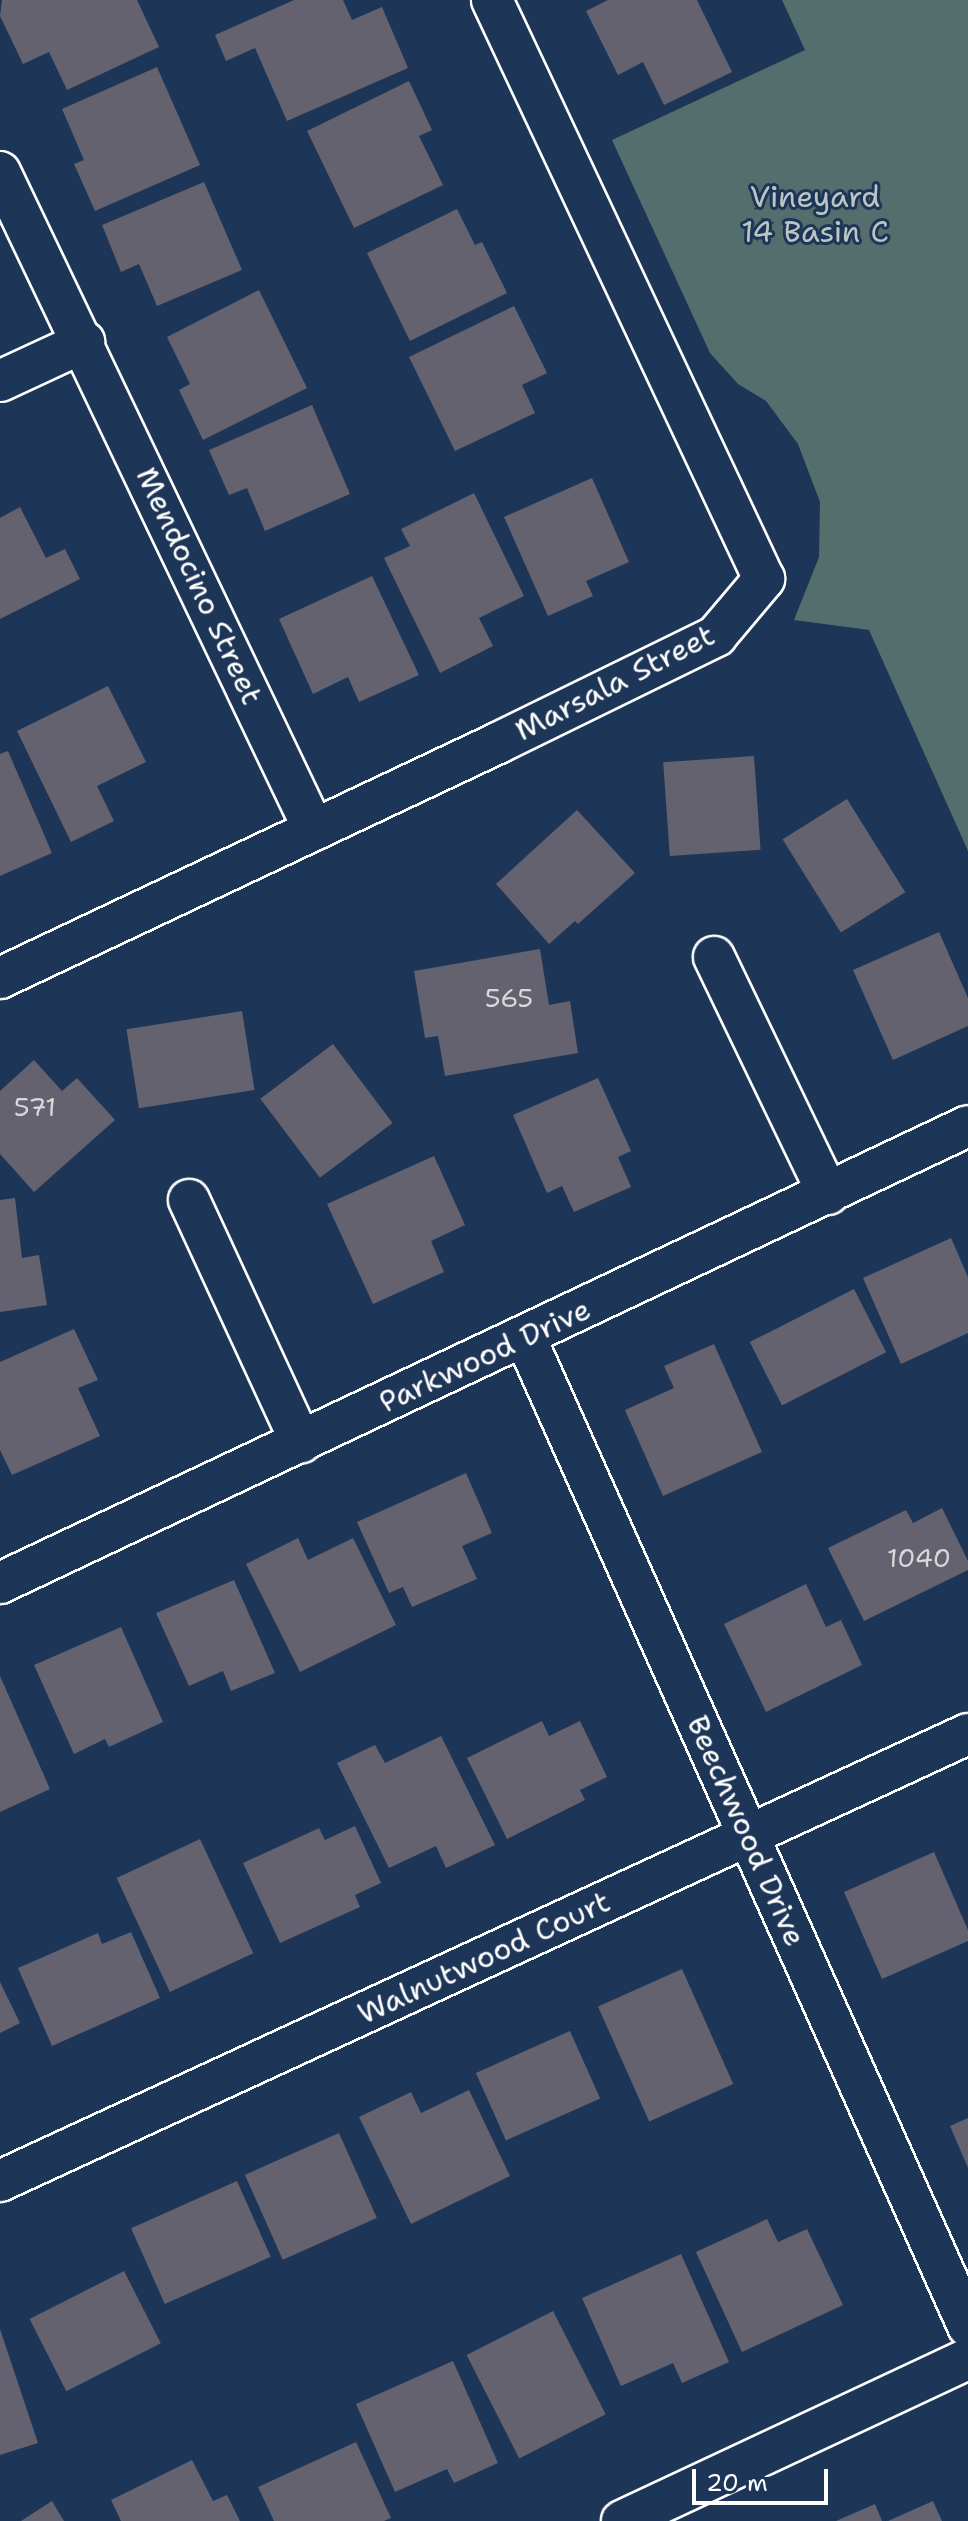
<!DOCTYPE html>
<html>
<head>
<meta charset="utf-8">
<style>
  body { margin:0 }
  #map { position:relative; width:968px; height:2521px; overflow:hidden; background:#1d3557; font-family:"Shantell Sans",sans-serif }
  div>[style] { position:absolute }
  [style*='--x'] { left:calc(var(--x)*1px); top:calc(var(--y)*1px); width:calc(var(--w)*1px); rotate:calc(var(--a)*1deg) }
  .green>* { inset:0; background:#536e6c }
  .building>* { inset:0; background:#64626e; transform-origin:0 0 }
  .roads { filter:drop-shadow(2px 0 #fff) drop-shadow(-2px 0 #fff) drop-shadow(0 2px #fff) drop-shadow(0 -2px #fff) }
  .street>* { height:40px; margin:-20px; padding:0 20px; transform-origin:20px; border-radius:20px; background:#1d3557 }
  span { translate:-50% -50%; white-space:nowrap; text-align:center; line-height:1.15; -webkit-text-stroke:6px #1d3557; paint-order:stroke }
  .number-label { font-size:26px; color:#d8d8db }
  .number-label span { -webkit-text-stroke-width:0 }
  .park-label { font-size:30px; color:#bac5c4 }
  .street-label { font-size:30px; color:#fff }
  .scale { position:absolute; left:692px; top:2469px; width:136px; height:36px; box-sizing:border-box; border:4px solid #fff; border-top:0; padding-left:10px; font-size:24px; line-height:28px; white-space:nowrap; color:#fff; -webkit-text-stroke:6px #1d3557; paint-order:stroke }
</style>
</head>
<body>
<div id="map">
  <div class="green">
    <div style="clip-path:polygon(782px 0,968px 0,968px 851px,869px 630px,794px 620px,819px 557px,820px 502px,798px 444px,766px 401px,738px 384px,710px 353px,612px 140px,805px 50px)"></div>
  </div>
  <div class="building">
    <div style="clip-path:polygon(137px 0,159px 47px,67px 90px,49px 52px,23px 64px,0 16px,2px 0)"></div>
    <div style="clip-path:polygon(294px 0,343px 0,352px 20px,382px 7px,408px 68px,287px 121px,255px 48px,226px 61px,215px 35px)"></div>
    <div style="clip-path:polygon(608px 0,697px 0,732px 72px,664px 105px,643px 62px,618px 75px,586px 11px)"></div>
    <div style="clip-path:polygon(157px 67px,200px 165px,95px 211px,74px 164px,84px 160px,62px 109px)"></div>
    <div style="clip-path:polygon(409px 81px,432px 130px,419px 136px,443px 185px,354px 228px,307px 131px)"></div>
    <div style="clip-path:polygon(204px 182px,242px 270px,157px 306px,139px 264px,121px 272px,102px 225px)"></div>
    <div style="clip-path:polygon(457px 209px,475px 245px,482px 242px,507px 293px,410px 341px,367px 253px)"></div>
    <div style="clip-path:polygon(259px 290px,307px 388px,203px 440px,179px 390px,190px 384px,167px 337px)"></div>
    <div style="clip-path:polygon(514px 306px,547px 373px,522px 385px,535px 413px,455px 451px,409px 357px)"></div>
    <div style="clip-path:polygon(312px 405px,350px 494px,265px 531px,247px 488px,229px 495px,209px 450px)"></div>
    <div style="clip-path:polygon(592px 478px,629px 562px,586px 581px,593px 596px,548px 616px,504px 517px)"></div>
    <div style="clip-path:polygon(474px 493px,524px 596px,479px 618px,493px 646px,440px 673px,384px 558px,410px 546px,401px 529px)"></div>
    <div style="clip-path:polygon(20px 507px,46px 558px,65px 549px,80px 579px,0 619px,0 518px)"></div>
    <div style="clip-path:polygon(372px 576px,419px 675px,359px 702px,348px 677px,313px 694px,279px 619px)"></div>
    <div style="clip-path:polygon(108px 686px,146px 762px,97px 786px,114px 821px,71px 842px,17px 731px)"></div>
    <div style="clip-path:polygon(8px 751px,52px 853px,0 876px,0 754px)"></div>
    <div style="left:754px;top:756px;width:94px;height:91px;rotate:86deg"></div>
    <div style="left:847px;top:799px;width:110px;height:76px;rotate:58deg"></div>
    <div style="clip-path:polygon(577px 810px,635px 873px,578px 924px,575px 921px,549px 944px,496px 884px)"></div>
    <div style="clip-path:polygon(939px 932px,968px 998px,968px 1026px,893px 1060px,853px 970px)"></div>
    <div style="clip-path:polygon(540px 949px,549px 1005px,570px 1001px,578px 1053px,445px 1076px,438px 1036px,425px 1038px,414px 971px)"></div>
    <div style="left:242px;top:1011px;width:80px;height:117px;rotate:81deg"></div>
    <div style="left:333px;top:1044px;width:99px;height:91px;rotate:53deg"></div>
    <div style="clip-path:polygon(34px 1060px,62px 1091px,77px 1078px,115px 1120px,34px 1192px,0 1154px,0 1091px)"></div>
    <div style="clip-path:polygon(598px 1078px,631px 1151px,618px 1157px,631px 1187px,574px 1212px,562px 1186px,547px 1193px,513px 1115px)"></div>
    <div style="clip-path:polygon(434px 1156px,465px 1225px,431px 1241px,444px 1272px,373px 1304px,327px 1204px)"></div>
    <div style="clip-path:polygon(15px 1198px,22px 1258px,39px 1255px,47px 1305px,0 1312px,0 1200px)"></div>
    <div style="clip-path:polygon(951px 1238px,968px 1277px,968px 1333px,901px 1364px,863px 1278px)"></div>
    <div style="left:854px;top:1289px;width:71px;height:117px;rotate:63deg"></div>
    <div style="clip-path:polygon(74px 1329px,98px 1380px,78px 1388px,100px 1436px,12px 1475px,0 1450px,0 1362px)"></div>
    <div style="clip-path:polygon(714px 1344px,762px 1452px,663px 1496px,625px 1410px,674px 1388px,664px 1366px)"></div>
    <div style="clip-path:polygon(466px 1473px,492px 1533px,462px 1546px,477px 1579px,412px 1607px,403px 1587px,389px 1593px,357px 1522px)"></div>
    <div style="clip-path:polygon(942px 1508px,968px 1561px,968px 1570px,864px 1621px,828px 1548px,906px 1510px,913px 1523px)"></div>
    <div style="clip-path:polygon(298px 1538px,308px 1560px,353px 1538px,396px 1625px,300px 1672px,246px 1564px)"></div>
    <div style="clip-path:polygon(234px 1580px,275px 1673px,231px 1691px,223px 1671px,189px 1686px,156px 1613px)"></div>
    <div style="clip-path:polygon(806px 1584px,826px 1627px,841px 1620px,862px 1665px,766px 1712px,724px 1624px)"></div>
    <div style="clip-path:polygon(121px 1627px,163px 1722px,109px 1747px,105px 1739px,74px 1754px,34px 1665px)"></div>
    <div style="clip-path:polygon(0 1676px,50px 1789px,0 1812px)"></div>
    <div style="clip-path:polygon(542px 1721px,549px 1736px,580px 1721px,607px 1777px,580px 1790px,585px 1800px,507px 1839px,467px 1758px)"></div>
    <div style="clip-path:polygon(441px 1736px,495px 1845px,446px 1868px,436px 1846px,389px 1868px,337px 1763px,375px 1745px,385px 1763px)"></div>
    <div style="clip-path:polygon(355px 1826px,381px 1883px,355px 1895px,360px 1907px,280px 1943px,243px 1863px,319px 1828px,325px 1840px)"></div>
    <div style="left:200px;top:1839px;width:126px;height:92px;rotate:65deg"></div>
    <div style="clip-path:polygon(934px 1852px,968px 1930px,968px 1941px,882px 1979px,844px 1892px)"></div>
    <div style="clip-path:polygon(131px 1932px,160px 1998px,52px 2046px,18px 1968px,98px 1933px,102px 1944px)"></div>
    <div style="left:682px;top:1969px;width:126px;height:92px;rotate:66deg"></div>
    <div style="clip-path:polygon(0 1982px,20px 2023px,0 2033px)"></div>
    <div style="left:570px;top:2031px;width:74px;height:103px;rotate:66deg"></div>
    <div style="clip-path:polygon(469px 2090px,510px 2176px,411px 2224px,359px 2117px,411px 2092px,421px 2113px)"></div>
    <div style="clip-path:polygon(968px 2118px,968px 2168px,950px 2126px)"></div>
    <div style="left:339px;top:2133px;width:93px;height:103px;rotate:66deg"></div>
    <div style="left:237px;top:2181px;width:83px;height:116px;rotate:66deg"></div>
    <div style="clip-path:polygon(767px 2219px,778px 2242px,807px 2229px,843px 2305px,742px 2352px,696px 2252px)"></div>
    <div style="clip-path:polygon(681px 2254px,729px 2362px,682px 2383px,673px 2363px,621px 2386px,582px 2298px)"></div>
    <div style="left:124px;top:2271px;width:81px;height:106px;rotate:63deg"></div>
    <div style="left:553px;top:2311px;width:116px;height:97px;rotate:63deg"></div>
    <div style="clip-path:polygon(0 2329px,38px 2443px,0 2455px)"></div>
    <div style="clip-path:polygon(453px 2361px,498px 2463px,454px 2483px,447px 2469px,395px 2492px,356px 2404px)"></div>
    <div style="clip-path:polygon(356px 2442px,391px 2518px,384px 2521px,274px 2521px,258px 2487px)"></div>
    <div style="clip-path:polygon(192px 2460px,213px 2501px,227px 2495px,240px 2521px,121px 2521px,111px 2500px)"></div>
    <div style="clip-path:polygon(52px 2501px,64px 2521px,21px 2521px)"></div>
    <div style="clip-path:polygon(933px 2501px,942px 2521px,888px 2521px)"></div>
    <div style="clip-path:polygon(875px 2504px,882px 2521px,836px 2521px)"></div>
  </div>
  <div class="roads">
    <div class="street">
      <div style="--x:0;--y:172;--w:729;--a:64.49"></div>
      <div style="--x:0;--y:381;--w:93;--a:-24.9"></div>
      <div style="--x:714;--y:957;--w:263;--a:64.3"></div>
      <div style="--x:0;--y:978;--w:551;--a:-25.26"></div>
      <div style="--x:498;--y:743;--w:243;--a:-26.1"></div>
      <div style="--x:716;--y:636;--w:75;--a:-49.9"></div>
      <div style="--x:764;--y:579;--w:640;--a:-115.16"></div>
      <div style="--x:189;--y:1200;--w:267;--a:65.2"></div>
      <div style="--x:525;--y:1337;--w:1084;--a:65.87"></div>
      <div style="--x:0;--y:1583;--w:1070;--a:-25.27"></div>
      <div style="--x:0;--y:2181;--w:1066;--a:-24.79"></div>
      <div style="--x:622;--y:2521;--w:382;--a:-25.1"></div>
    </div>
  </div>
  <div class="number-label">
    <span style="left:509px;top:998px">565</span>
    <span style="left:35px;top:1107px">571</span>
    <span style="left:919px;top:1558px">1040</span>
  </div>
  <div class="park-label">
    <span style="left:815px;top:214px">Vineyard<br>14 Basin C</span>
  </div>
  <div class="street-label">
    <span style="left:199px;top:586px;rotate:65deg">Mendocino Street</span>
    <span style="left:615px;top:683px;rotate:-27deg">Marsala Street</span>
    <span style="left:485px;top:1356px;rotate:-25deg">Parkwood Drive</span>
    <span style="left:746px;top:1831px;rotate:66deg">Beechwood Drive</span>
    <span style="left:484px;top:1958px;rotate:-25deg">Walnutwood Court</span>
  </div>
  <div class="scale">20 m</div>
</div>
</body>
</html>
